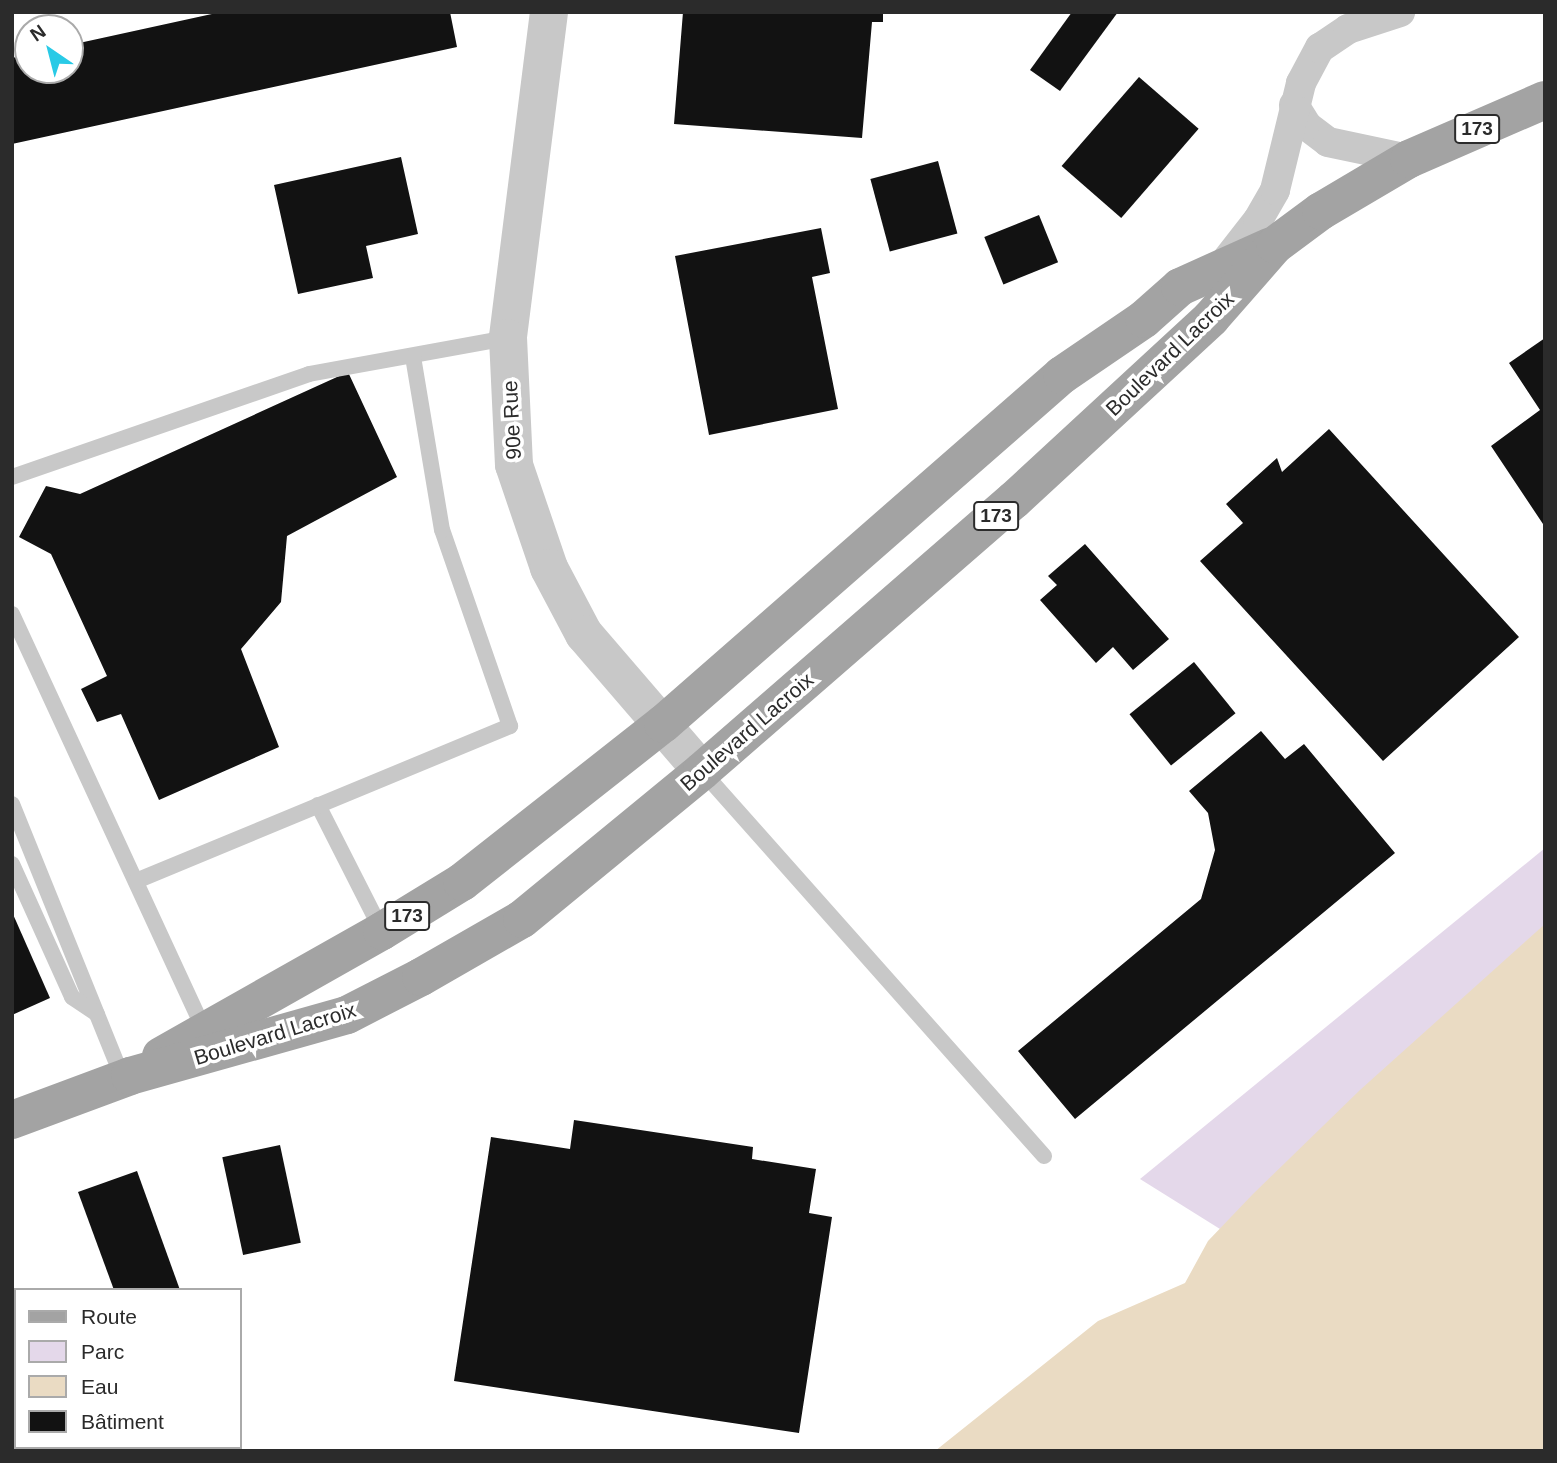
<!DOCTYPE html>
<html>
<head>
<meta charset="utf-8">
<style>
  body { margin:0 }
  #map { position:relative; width:1557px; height:1463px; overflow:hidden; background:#fff; font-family:Helvetica,sans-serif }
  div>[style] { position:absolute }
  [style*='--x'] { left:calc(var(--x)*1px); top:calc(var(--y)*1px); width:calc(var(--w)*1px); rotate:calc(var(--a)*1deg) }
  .green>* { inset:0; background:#e4d8ea }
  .water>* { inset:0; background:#eadbc3 }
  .building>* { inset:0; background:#121212; transform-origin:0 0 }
  .service>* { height:16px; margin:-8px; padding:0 8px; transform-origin:8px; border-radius:8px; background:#c8c8c8 }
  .minor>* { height:30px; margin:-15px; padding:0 15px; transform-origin:15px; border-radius:15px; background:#c8c8c8 }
  .tertiary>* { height:38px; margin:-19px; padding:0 19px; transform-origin:19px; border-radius:19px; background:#c8c8c8 }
  .primary>* { height:38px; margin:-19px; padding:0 19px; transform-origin:19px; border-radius:19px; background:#a3a3a3 }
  span { translate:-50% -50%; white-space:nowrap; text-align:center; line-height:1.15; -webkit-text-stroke:7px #fff; paint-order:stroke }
  .shield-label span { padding:2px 5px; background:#fff; border:2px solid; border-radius:5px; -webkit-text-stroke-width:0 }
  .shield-label { font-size:19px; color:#2b2b2b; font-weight:700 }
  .street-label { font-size:21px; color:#2b2b2b }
  .frame { position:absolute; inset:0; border:14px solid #2b2b2b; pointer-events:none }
  .legend { position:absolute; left:14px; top:1288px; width:228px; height:161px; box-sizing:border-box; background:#fff; border:2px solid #aaa; margin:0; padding:9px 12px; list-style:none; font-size:21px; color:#2b2b2b }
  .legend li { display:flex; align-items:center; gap:14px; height:35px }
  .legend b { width:35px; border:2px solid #aaa }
  .north { position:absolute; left:14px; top:14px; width:70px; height:70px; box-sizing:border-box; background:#fff; border:2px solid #aaa; border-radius:50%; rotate:325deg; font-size:19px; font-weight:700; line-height:28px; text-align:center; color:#2b2b2b }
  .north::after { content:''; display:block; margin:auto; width:24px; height:32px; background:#29cae6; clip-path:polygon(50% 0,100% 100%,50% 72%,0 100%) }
</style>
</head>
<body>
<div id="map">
  <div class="green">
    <div style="clip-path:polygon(1545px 848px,1545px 926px,1220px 1229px,1140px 1179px)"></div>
  </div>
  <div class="water">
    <div style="clip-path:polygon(1545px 924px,1545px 1451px,935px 1451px,1098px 1321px,1185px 1283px,1208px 1241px,1253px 1194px,1360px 1090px)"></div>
  </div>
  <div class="building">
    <div style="clip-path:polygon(221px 12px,450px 12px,457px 47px,12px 144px,12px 58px,28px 54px,28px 70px,70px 70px,70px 45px)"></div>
    <div style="clip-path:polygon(683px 12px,883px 12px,883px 22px,872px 22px,862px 138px,674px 124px)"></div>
    <div style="clip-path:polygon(1072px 12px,1118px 12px,1060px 91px,1030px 70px)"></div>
    <div style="left:1139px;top:77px;width:79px;height:118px;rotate:41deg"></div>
    <div style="clip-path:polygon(401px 157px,418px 234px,366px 246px,373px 278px,298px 294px,274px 185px)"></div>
    <div style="left:938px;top:161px;width:75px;height:70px;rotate:75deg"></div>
    <div style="left:1039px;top:215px;width:51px;height:59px;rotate:68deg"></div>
    <div style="clip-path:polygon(821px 228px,830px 273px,812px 277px,838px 409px,709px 435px,675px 256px)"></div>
    <div style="clip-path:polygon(1545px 338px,1545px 527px,1491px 446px,1540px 410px,1509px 363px)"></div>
    <div style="clip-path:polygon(348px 372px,397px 477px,287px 536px,281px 602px,241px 649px,279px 747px,159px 800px,121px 714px,97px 722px,81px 689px,107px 676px,51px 554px,19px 537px,46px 486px,80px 494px)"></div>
    <div style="clip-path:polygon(1329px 429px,1519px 637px,1383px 761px,1200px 561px,1243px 523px,1226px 504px,1277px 458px,1282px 472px)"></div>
    <div style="clip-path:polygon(1085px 544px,1169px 639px,1133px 670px,1113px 647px,1096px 663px,1040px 600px,1057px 585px,1048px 576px)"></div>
    <div style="left:1194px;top:662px;width:66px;height:83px;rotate:51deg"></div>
    <div style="clip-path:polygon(1261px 731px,1285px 759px,1304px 744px,1395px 853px,1075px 1119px,1018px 1051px,1201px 899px,1215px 850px,1208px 813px,1189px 791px)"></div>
    <div style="clip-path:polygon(12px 912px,50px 998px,12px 1015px)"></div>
    <div style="clip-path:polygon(574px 1120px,753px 1147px,752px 1159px,816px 1169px,809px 1213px,832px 1217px,799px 1433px,454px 1381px,491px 1137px,570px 1149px)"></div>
    <div style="left:280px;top:1145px;width:100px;height:59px;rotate:78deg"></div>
    <div style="clip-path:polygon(137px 1171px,180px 1290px,114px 1290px,78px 1192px)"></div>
  </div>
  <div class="service">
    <div style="--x:12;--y:477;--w:314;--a:-19.1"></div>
    <div style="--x:309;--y:374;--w:202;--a:-10.3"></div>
    <div style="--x:12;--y:614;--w:459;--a:65.2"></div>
    <div style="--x:702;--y:771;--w:515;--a:48.38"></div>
    <div style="--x:12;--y:804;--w:297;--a:68"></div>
    <div style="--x:318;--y:805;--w:141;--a:63.1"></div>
    <div style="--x:12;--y:864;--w:146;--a:65.7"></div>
    <div style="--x:72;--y:997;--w:30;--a:34"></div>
    <div style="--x:136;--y:881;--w:405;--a:-22.5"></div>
    <div style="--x:510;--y:726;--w:207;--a:-109.1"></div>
    <div style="--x:442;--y:530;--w:175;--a:-99.5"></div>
  </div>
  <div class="minor">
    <div style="--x:1294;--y:105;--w:25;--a:58"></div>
    <div style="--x:1307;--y:126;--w:26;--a:37"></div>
    <div style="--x:1328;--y:142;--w:83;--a:11.9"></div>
    <div style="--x:1222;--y:266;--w:58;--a:-52"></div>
    <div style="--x:1258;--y:220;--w:34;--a:-60"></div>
    <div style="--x:1275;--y:190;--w:110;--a:-76.3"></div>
    <div style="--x:1301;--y:83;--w:40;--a:-62"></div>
    <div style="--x:1320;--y:48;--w:34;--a:-34"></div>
    <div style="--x:1348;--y:29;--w:55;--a:-18.1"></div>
  </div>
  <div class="tertiary">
    <div style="--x:549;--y:12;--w:329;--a:97.2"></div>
    <div style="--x:508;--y:338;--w:127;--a:87.3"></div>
    <div style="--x:514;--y:465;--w:109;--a:71.2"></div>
    <div style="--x:549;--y:568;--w:75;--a:62.1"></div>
    <div style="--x:584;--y:634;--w:181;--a:49.3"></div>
  </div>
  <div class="primary">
    <div style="--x:161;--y:1056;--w:254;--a:-29.5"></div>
    <div style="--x:382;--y:931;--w:94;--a:-31.5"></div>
    <div style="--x:462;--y:882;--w:256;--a:-38.2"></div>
    <div style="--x:663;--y:724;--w:530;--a:-41.18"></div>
    <div style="--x:1062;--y:375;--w:99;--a:-34.3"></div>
    <div style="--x:1144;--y:319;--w:48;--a:-41.6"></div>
    <div style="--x:1180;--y:287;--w:98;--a:-24.2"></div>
    <div style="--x:12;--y:1120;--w:126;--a:-20.4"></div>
    <div style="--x:130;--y:1076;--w:225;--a:-15.7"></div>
    <div style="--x:347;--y:1015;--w:83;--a:-27.2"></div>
    <div style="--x:421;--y:977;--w:116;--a:-29.9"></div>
    <div style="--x:522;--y:919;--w:233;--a:-39.4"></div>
    <div style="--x:702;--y:771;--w:413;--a:-41"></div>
    <div style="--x:1014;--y:500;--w:268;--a:-42.7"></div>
    <div style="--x:1211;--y:318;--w:97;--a:-48.8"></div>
    <div style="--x:1275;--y:245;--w:57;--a:-36.5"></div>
    <div style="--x:1321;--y:211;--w:102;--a:-30.6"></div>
    <div style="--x:1409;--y:159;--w:148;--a:-23.5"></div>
  </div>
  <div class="shield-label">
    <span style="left:1477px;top:129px">173</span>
    <span style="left:996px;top:516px">173</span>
    <span style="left:407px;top:916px">173</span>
  </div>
  <div class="street-label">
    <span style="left:1170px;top:354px;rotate:-44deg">Boulevard Lacroix</span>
    <span style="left:512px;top:420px;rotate:-93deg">90e Rue</span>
    <span style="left:747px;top:732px;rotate:-41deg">Boulevard Lacroix</span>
    <span style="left:275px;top:1034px;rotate:-17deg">Boulevard Lacroix</span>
  </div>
  <div class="frame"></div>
  <ul class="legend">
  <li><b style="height:9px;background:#a3a3a3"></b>Route</li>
  <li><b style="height:19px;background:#e4d8ea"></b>Parc</li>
  <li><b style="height:19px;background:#eadbc3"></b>Eau</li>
  <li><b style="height:19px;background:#121212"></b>Bâtiment</li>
  </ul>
  <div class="north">N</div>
</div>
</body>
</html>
